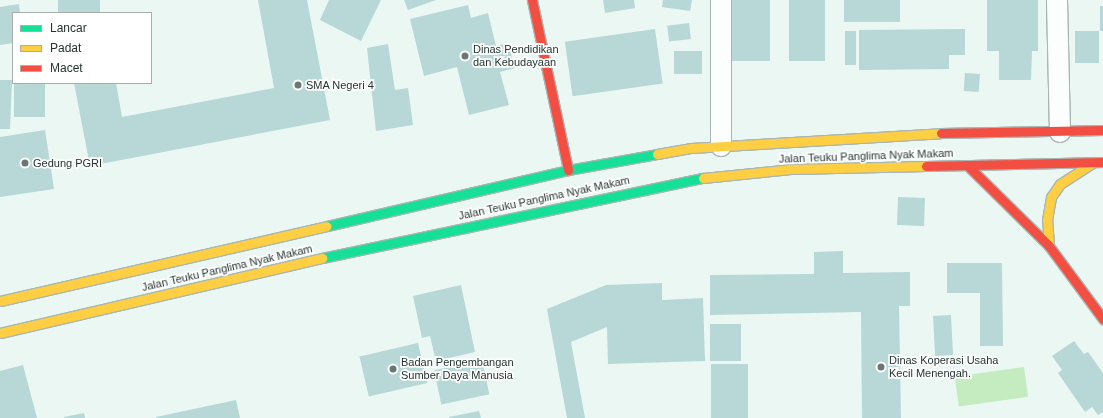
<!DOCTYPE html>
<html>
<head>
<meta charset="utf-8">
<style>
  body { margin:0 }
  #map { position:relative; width:1103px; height:418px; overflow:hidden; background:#eaf7f3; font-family:Helvetica,sans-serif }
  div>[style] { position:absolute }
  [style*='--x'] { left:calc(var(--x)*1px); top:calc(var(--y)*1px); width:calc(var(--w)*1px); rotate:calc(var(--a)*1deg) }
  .green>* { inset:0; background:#c5ebc0; transform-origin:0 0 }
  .building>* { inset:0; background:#b7d8d7; transform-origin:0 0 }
  .roads { filter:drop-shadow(1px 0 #a9b6b3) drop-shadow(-1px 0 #a9b6b3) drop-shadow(0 1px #a9b6b3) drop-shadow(0 -1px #a9b6b3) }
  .street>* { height:20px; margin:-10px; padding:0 10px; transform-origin:10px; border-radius:10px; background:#fcfefd }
  .fast>* { height:9px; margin:-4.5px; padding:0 4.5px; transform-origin:4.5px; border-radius:4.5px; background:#16e098 }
  .slow>* { height:9px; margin:-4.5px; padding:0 4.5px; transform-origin:4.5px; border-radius:4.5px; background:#ffcf43 }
  .jam>* { height:9px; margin:-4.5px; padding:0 4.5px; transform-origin:4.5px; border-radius:4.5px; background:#f24e42 }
  .dots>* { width:11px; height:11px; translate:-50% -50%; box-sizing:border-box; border:2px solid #fff; border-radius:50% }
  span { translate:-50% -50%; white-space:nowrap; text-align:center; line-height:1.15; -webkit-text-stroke:3.5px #fff; paint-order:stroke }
  .poi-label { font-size:11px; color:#233430 }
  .left { translate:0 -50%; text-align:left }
  .street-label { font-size:11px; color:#233430 }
  .legend { position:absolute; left:12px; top:12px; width:140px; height:72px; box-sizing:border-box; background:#fff; border:1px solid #a7aeac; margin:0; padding:5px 7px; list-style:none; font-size:12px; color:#233430 }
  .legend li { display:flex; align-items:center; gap:8px; height:20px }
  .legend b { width:20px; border:1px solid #a7aeac }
</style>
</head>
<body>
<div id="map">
  <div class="green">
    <div style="left:1024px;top:367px;width:30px;height:70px;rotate:82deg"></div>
  </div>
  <div class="building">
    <div style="left:58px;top:0;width:42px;height:13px"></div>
    <div style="clip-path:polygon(258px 0,307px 0,330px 120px,90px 166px,74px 83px,116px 83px,122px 117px,274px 88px)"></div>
    <div style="clip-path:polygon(329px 0,381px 0,361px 41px,320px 20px)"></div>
    <div style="clip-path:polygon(404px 0,436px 0,408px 10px)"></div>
    <div style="clip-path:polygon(603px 0,634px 0,635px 8px,605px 13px)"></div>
    <div style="clip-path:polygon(663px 0,692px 0,690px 11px,662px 7px)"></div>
    <div style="left:732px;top:0;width:38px;height:61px"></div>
    <div style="left:789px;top:0;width:36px;height:61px"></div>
    <div style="left:844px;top:0;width:56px;height:22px"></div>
    <div style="clip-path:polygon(987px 0,1038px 0,1038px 51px,1032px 51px,1031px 80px,999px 80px,999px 51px,987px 51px)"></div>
    <div style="clip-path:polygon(19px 4px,20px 13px,13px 13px,13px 43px,0 45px,0 7px)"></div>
    <div style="clip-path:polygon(468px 5px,471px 18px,488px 13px,496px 46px,508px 43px,515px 68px,500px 72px,509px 105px,469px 115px,457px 67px,424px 76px,410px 19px)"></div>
    <div style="left:1100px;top:6px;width:3px;height:25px"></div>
    <div style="left:689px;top:23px;width:16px;height:22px;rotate:83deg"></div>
    <div style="left:655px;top:29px;width:55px;height:91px;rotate:82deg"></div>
    <div style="clip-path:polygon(965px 29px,965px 55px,949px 55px,949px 69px,859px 70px,859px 30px)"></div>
    <div style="left:845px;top:31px;width:11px;height:34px"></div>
    <div style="left:1075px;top:31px;width:24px;height:32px"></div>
    <div style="clip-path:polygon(388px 44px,395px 90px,408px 88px,413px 125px,376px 131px,367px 48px)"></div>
    <div style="left:674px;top:51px;width:28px;height:23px"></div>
    <div style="left:965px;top:73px;width:15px;height:18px;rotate:4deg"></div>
    <div style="clip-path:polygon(0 80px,12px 80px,10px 129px,0 129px)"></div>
    <div style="left:14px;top:83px;width:31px;height:34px"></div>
    <div style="clip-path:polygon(45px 130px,54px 189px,0 197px,0 137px)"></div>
    <div style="left:898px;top:197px;width:27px;height:28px;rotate:2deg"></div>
    <div style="clip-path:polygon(843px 251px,843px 273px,910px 272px,910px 306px,899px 306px,901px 418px,862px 418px,861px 312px,710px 315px,710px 275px,814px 274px,814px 252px)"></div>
    <div style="clip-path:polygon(947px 263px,1002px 263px,1003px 346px,980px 346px,980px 293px,947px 293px)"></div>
    <div style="clip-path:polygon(662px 283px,662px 300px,703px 298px,705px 361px,608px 364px,607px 327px,571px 342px,585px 418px,567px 418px,547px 309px,606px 285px)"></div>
    <div style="clip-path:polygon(461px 285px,475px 352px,436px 361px,430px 336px,422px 338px,413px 296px)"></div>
    <div style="left:951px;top:315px;width:40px;height:18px;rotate:87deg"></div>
    <div style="left:710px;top:324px;width:31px;height:37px"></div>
    <div style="clip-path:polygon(1074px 341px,1084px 354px,1088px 352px,1103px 373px,1103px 412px,1098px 415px,1092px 407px,1085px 412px,1058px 373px,1062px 370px,1052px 356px)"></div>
    <div style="left:418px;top:343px;width:41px;height:60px;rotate:77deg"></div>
    <div style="left:482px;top:360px;width:35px;height:49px;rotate:78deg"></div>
    <div style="left:711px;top:364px;width:37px;height:54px"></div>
    <div style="clip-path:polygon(23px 365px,37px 418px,0 418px,0 371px)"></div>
    <div style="clip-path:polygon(236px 400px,240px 418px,156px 418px,156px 417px)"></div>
    <div style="clip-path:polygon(479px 411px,481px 418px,449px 418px,449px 417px)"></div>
    <div style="clip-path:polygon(84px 413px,85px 418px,64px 418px,64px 417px)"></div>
  </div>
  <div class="roads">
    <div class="street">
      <div style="--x:1057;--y:0;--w:132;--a:88.7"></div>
      <div style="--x:721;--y:146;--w:146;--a:-90"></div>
    </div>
    <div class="fast">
      <div style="--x:327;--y:226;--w:247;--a:-13.1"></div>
      <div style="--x:568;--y:170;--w:90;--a:-10.2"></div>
      <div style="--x:322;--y:258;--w:389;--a:-11.9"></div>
    </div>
    <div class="slow">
      <div style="--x:657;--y:154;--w:35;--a:-10"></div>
      <div style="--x:691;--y:148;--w:250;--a:-3.4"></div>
      <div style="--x:703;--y:178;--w:88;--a:-5.8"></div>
      <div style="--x:791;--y:169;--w:135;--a:-1.3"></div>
      <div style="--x:1049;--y:246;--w:26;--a:-94"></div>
      <div style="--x:1047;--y:220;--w:23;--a:-80"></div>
      <div style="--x:1051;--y:197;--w:16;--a:-55"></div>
      <div style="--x:1060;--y:184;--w:40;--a:-32.9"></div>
      <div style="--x:0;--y:301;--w:335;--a:-12.9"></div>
      <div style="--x:0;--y:333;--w:331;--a:-13.1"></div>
    </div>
    <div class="jam">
      <div style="--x:532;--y:0;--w:174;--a:78"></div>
      <div style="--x:941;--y:133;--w:162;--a:-1.1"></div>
      <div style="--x:967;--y:165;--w:115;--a:44.6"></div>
      <div style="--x:1049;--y:246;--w:91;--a:53.5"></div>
      <div style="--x:926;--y:166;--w:177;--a:-1.3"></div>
    </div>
  </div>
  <div class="dots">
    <div style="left:465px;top:56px;background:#697874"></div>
    <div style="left:298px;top:85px;background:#697874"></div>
    <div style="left:25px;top:163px;background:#697874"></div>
    <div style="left:881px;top:367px;background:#697874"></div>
    <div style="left:393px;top:369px;background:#697874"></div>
  </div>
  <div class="poi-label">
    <span class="left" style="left:473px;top:56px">Dinas Pendidikan<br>dan Kebudayaan</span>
    <span class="left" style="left:306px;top:85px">SMA Negeri 4</span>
    <span class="left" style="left:33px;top:163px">Gedung PGRI</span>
    <span class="left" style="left:889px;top:367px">Dinas Koperasi Usaha<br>Kecil Menengah.</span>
    <span class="left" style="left:401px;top:369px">Badan Pengembangan<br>Sumber Daya Manusia</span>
  </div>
  <div class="street-label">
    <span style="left:866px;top:156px;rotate:-2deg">Jalan Teuku Panglima Nyak Makam</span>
    <span style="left:544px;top:198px;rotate:-12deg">Jalan Teuku Panglima Nyak Makam</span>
    <span style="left:227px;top:268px;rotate:-13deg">Jalan Teuku Panglima Nyak Makam</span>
  </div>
  <ul class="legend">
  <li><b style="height:5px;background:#16e098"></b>Lancar</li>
  <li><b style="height:5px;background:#ffcf43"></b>Padat</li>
  <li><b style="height:5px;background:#f24e42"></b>Macet</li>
  </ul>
</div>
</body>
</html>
